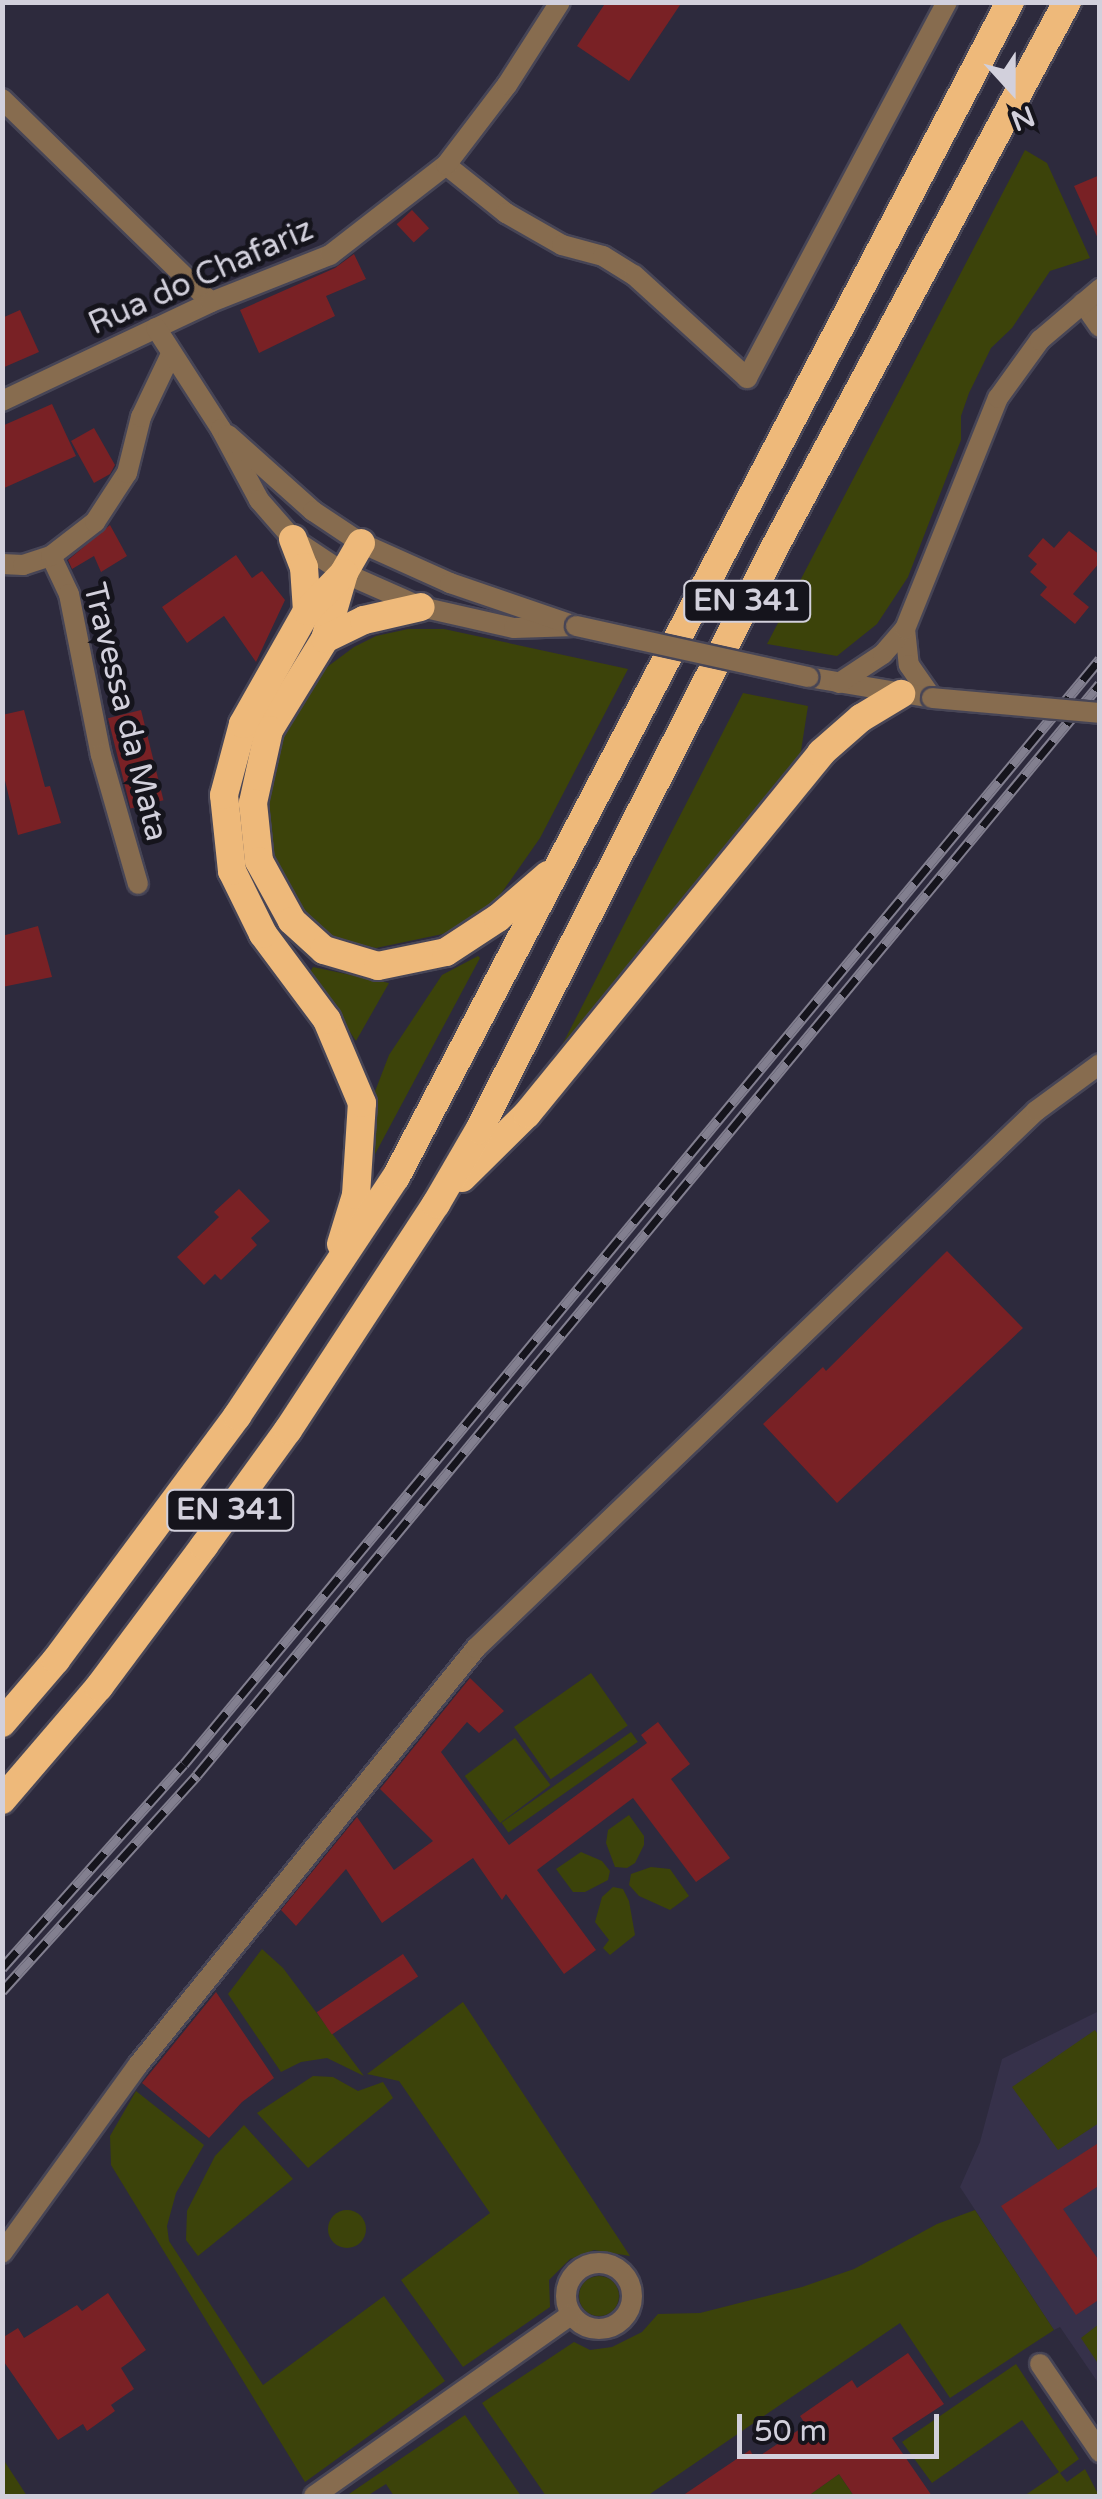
<!DOCTYPE html>
<html>
<head>
<meta charset="utf-8">
<style>
  body { margin:0 }
  #map { position:relative; width:1102px; height:2499px; overflow:hidden; background:#2d2a3d; font-family:"Varela Round",sans-serif }
  div>[style] { position:absolute }
  [style*='--x'] { left:calc(var(--x)*1px); top:calc(var(--y)*1px); width:calc(var(--w)*1px); rotate:calc(var(--a)*1deg) }
  .built>* { inset:0; background:#36314a }
  .green>* { inset:0; background:#3c430a; transform-origin:0 0 }
  .round { border-radius:50% }
  .building>* { inset:0; background:#792125; transform-origin:0 0 }
  .roads { filter:drop-shadow(2px 0 #474556) drop-shadow(-2px 0 #474556) drop-shadow(0 2px #474556) drop-shadow(0 -2px #474556) }
  .minor>* { height:20px; margin:-10px; padding:0 10px; transform-origin:10px; border-radius:10px; background:#876c4f }
  .minor>.ring { margin:-10px; padding:0; box-sizing:content-box; background:none; border:20px solid #876c4f; border-radius:50% }
  .tertiary>* { height:20px; margin:-10px; padding:0 10px; transform-origin:10px; border-radius:10px; background:#876c4f }
  .trunk>* { height:28px; margin:-14px; padding:0 14px; transform-origin:14px; border-radius:14px; background:#eeb97a }
  .rail>* { height:11px; margin-top:-5.5px; transform-origin:0; background:repeating-linear-gradient(90deg,#15141c 0 22px,#827f8f 0 44px); box-sizing:border-box; border-block:2px solid #827f8f }
  .bridges { filter:drop-shadow(2px 0 #474556) drop-shadow(-2px 0 #474556) drop-shadow(0 2px #474556) drop-shadow(0 -2px #474556) }
  .tertiary-bridge>* { height:20px; margin:-10px; padding:0 10px; transform-origin:10px; border-radius:10px; background:#876c4f }
  span { translate:-50% -50%; white-space:nowrap; text-align:center; line-height:1.15; -webkit-text-stroke:10px #15141c; paint-order:stroke }
  .shield-label span { padding:2px 8px; background:#15141c; border:2px solid; border-radius:8px; -webkit-text-stroke-width:0 }
  .shield-label { font-size:30px; color:#d2d0dc; font-weight:700 }
  .street-label { font-size:32px; color:#d2d0dc }
  .frame { position:absolute; inset:0; border:5px solid #d2d0dc; pointer-events:none }
  .north { position:absolute; left:962px; top:40px; width:100px; height:100px; -webkit-text-stroke:8px #15141c; paint-order:stroke; rotate:159deg; font-size:28px; font-weight:700; line-height:40px; text-align:center; color:#d2d0dc }
  .north::after { content:''; display:block; margin:auto; width:35px; height:45px; background:#d2d0dc; clip-path:polygon(50% 0,100% 100%,50% 72%,0 100%) }
  .scale { position:absolute; left:737px; top:2414px; width:202px; height:45px; box-sizing:border-box; border:5px solid #d2d0dc; border-top:0; padding-left:12px; font-size:30px; line-height:35px; white-space:nowrap; color:#d2d0dc; -webkit-text-stroke:8px #15141c; paint-order:stroke }
</style>
</head>
<body>
<div id="map">
  <div class="built">
    <div style="clip-path:polygon(1099px 2011px,1099px 2384px,1060px 2327px,1054px 2330px,960px 2187px,980px 2142px,1002px 2059px)"></div>
  </div>
  <div class="green">
    <div style="clip-path:polygon(1025px 150px,1047px 163px,1090px 258px,1050px 271px,1012px 328px,991px 348px,969px 393px,961px 416px,961px 440px,908px 577px,877px 624px,837px 656px,767px 644px)"></div>
    <div style="clip-path:polygon(408px 629px,444px 629px,628px 669px,540px 838px,486px 915px,457px 931px,376px 948px,331px 938px,297px 906px,270px 849px,268px 804px,283px 728px,319px 673px,354px 647px,376px 636px)"></div>
    <div style="clip-path:polygon(743px 693px,808px 706px,800px 757px,563px 1054px,558px 1053px)"></div>
    <div style="clip-path:polygon(478px 956px,480px 958px,374px 1156px,374px 1094px,389px 1055px,442px 975px)"></div>
    <div style="clip-path:polygon(313px 967px,389px 983px,356px 1041px,310px 972px)"></div>
    <div style="left:591px;top:1673px;width:64px;height:94px;rotate:55deg"></div>
    <div style="left:631px;top:1732px;width:12px;height:158px;rotate:55deg"></div>
    <div style="left:515px;top:1738px;width:59px;height:63px;rotate:53deg"></div>
    <div style="clip-path:polygon(629px 1815px,644px 1836px,644px 1845px,635px 1863px,627px 1868px,615px 1867px,606px 1843px,608px 1830px)"></div>
    <div style="clip-path:polygon(581px 1852px,602px 1861px,610px 1871px,608px 1880px,585px 1892px,573px 1892px,556px 1869px)"></div>
    <div style="clip-path:polygon(651px 1867px,670px 1869px,689px 1896px,670px 1910px,639px 1896px,629px 1885px,631px 1874px)"></div>
    <div style="clip-path:polygon(613px 1887px,623px 1889px,629px 1901px,635px 1935px,610px 1955px,603px 1948px,609px 1940px,595px 1922px,602px 1897px)"></div>
    <div style="clip-path:polygon(262px 1949px,283px 1968px,364px 2076px,327px 2058px,301px 2062px,281px 2072px,228px 1994px)"></div>
    <div style="clip-path:polygon(463px 2002px,630px 2256px,594px 2250px,570px 2259px,549px 2280px,550px 2307px,463px 2367px,401px 2280px,490px 2213px,399px 2081px,367px 2074px)"></div>
    <div style="clip-path:polygon(1095px 2030px,1099px 2036px,1099px 2123px,1058px 2150px,1012px 2087px)"></div>
    <div style="clip-path:polygon(313px 2076px,333px 2077px,358px 2091px,383px 2082px,393px 2098px,308px 2168px,257px 2113px)"></div>
    <div style="clip-path:polygon(136px 2091px,204px 2145px,176px 2193px,167px 2226px,169px 2241px,263px 2385px,384px 2296px,445px 2381px,305px 2482px,111px 2165px,110px 2136px)"></div>
    <div style="clip-path:polygon(244px 2125px,293px 2179px,198px 2256px,186px 2240px,187px 2211px,215px 2156px)"></div>
    <div class="round" style="left:328px;top:2210px;width:38px;height:38px"></div>
    <div style="clip-path:polygon(975px 2210px,1054px 2330px,950px 2398px,900px 2323px,647px 2496px,546px 2496px,482px 2403px,574px 2342px,590px 2350px,612px 2347px,642px 2332px,658px 2314px,700px 2313px,802px 2287px,854px 2269px,937px 2224px)"></div>
    <div class="round" style="left:579px;top:2276px;width:40px;height:40px"></div>
    <div style="clip-path:polygon(1099px 2324px,1099px 2365px,1081px 2338px)"></div>
    <div style="clip-path:polygon(1016px 2364px,1079px 2459px,1060px 2473px,1067px 2482px,1085px 2469px,1099px 2496px,1024px 2496px,1059px 2472px,1022px 2420px,932px 2483px,902px 2442px)"></div>
    <div style="clip-path:polygon(465px 2415px,521px 2496px,394px 2496px,386px 2484px,367px 2496px,346px 2496px)"></div>
    <div style="clip-path:polygon(3px 2459px,27px 2496px,3px 2496px)"></div>
    <div style="clip-path:polygon(839px 2474px,854px 2496px,808px 2496px)"></div>
  </div>
  <div class="building">
    <div style="clip-path:polygon(606px 2px,682px 2px,629px 81px,577px 46px)"></div>
    <div style="clip-path:polygon(1100px 175px,1100px 243px,1074px 186px)"></div>
    <div style="left:412px;top:210px;width:25px;height:21px;rotate:47deg"></div>
    <div style="clip-path:polygon(354px 254px,366px 279px,326px 296px,335px 316px,259px 353px,240px 310px,335px 268px)"></div>
    <div style="clip-path:polygon(20px 310px,39px 352px,2px 368px,2px 318px)"></div>
    <div style="clip-path:polygon(52px 404px,76px 456px,2px 489px,2px 426px)"></div>
    <div style="clip-path:polygon(94px 428px,115px 465px,110px 474px,94px 483px,71px 441px)"></div>
    <div style="clip-path:polygon(110px 525px,127px 556px,101px 572px,94px 556px,72px 569px,68px 560px)"></div>
    <div style="clip-path:polygon(1069px 531px,1100px 555px,1100px 562px,1073px 594px,1089px 607px,1075px 624px,1040px 595px,1047px 587px,1030px 572px,1037px 564px,1028px 556px,1043px 538px,1054px 548px)"></div>
    <div style="clip-path:polygon(236px 555px,252px 578px,262px 571px,285px 600px,256px 662px,224px 616px,187px 643px,162px 607px)"></div>
    <div style="clip-path:polygon(24px 710px,45px 787px,50px 786px,61px 823px,18px 835px,2px 768px,2px 715px)"></div>
    <div style="left:141px;top:710px;width:93px;height:34px;rotate:76deg"></div>
    <div style="clip-path:polygon(38px 926px,52px 977px,2px 987px,2px 936px)"></div>
    <div style="clip-path:polygon(239px 1189px,270px 1221px,251px 1238px,257px 1245px,221px 1280px,215px 1274px,204px 1285px,177px 1257px,219px 1217px,214px 1212px)"></div>
    <div style="clip-path:polygon(947px 1251px,1023px 1328px,837px 1503px,763px 1424px,823px 1367px,826px 1371px)"></div>
    <div style="clip-path:polygon(470px 1678px,504px 1711px,479px 1733px,467px 1722px,441px 1752px,509px 1845px,647px 1743px,641px 1735px,658px 1722px,690px 1764px,671px 1779px,730px 1858px,696px 1882px,633px 1798px,537px 1870px,596px 1950px,564px 1974px,506px 1894px,502px 1900px,473px 1858px,382px 1923px,346px 1869px,296px 1926px,281px 1910px,357px 1817px,394px 1870px,433px 1841px,380px 1789px)"></div>
    <div style="left:403px;top:1954px;width:27px;height:104px;rotate:56deg"></div>
    <div style="clip-path:polygon(216px 1992px,274px 2078px,242px 2102px,209px 2138px,142px 2083px)"></div>
    <div style="clip-path:polygon(1100px 2142px,1100px 2185px,1063px 2209px,1100px 2262px,1100px 2299px,1076px 2315px,1001px 2206px)"></div>
    <div style="clip-path:polygon(108px 2293px,146px 2350px,121px 2368px,134px 2389px,111px 2405px,115px 2411px,87px 2431px,83px 2424px,58px 2440px,2px 2359px,2px 2338px,18px 2328px,24px 2338px,77px 2305px,82px 2311px)"></div>
    <div style="clip-path:polygon(908px 2353px,944px 2404px,892px 2438px,932px 2496px,854px 2496px,839px 2474px,808px 2496px,682px 2496px,750px 2450px,755px 2459px,806px 2425px,800px 2416px,852px 2380px,857px 2388px)"></div>
  </div>
  <div class="roads">
    <div class="minor">
      <div style="--x:2;--y:99;--w:291;--a:44.2"></div>
      <div style="--x:446;--y:165;--w:77;--a:38.7"></div>
      <div style="--x:506;--y:213;--w:64;--a:29.7"></div>
      <div style="--x:562;--y:245;--w:42;--a:15"></div>
      <div style="--x:603;--y:256;--w:36;--a:32"></div>
      <div style="--x:634;--y:275;--w:153;--a:42.3"></div>
      <div style="--x:747;--y:378;--w:426;--a:-62"></div>
      <div style="--x:1083;--y:303;--w:29;--a:55"></div>
      <div style="--x:2;--y:401;--w:231;--a:-25.3"></div>
      <div style="--x:211;--y:302;--w:128;--a:-21.6"></div>
      <div style="--x:330;--y:255;--w:147;--a:-37.8"></div>
      <div style="--x:446;--y:165;--w:101;--a:-52.7"></div>
      <div style="--x:507;--y:85;--w:98;--a:-57.4"></div>
      <div style="--x:51;--y:556;--w:42;--a:64.7"></div>
      <div style="--x:69;--y:594;--w:164;--a:78.8"></div>
      <div style="--x:101;--y:755;--w:134;--a:74"></div>
      <div style="--x:2;--y:564;--w:21;--a:3"></div>
      <div style="--x:23;--y:565;--w:29;--a:-18"></div>
      <div style="--x:51;--y:556;--w:56;--a:-37.7"></div>
      <div style="--x:95;--y:522;--w:59;--a:-56.9"></div>
      <div style="--x:127;--y:473;--w:58;--a:-76"></div>
      <div style="--x:141;--y:417;--w:70;--a:-64.5"></div>
      <div style="--x:2;--y:2253;--w:232;--a:-54.1"></div>
      <div style="--x:138;--y:2065;--w:537;--a:-50.97"></div>
      <div style="--x:476;--y:1648;--w:776;--a:-43.8"></div>
      <div style="--x:1036;--y:1111;--w:79;--a:-36.3"></div>
      <div class="ring" style="left:566px;top:2263px;width:46px;height:46px"></div>
      <div style="--x:1040;--y:2364;--w:107;--a:55.7"></div>
      <div style="--x:314;--y:2496;--w:314;--a:-35.2"></div>
    </div>
    <div class="tertiary">
      <div style="--x:156;--y:328;--w:120;--a:57.2"></div>
      <div style="--x:221;--y:429;--w:81;--a:61.8"></div>
      <div style="--x:259;--y:500;--w:52;--a:48.9"></div>
      <div style="--x:293;--y:539;--w:61;--a:33.7"></div>
      <div style="--x:344;--y:573;--w:84;--a:23.8"></div>
      <div style="--x:421;--y:607;--w:95;--a:12.7"></div>
      <div style="--x:514;--y:628;--w:62;--a:-1.8"></div>
      <div style="--x:228;--y:435;--w:114;--a:41.8"></div>
      <div style="--x:313;--y:511;--w:58;--a:33.7"></div>
      <div style="--x:361;--y:543;--w:98;--a:24.2"></div>
      <div style="--x:450;--y:583;--w:127;--a:18.9"></div>
      <div style="--x:905;--y:629;--w:36;--a:84"></div>
      <div style="--x:909;--y:665;--w:40;--a:55.1"></div>
      <div style="--x:808;--y:677;--w:126;--a:9.6"></div>
      <div style="--x:839;--y:683;--w:53;--a:-33.4"></div>
      <div style="--x:883;--y:654;--w:33;--a:-49"></div>
      <div style="--x:905;--y:629;--w:249;--a:-68.1"></div>
      <div style="--x:998;--y:398;--w:72;--a:-54.1"></div>
      <div style="--x:1040;--y:340;--w:79;--a:-40.4"></div>
    </div>
    <div class="trunk">
      <div style="--x:293;--y:539;--w:30;--a:69"></div>
      <div style="--x:304;--y:567;--w:44;--a:86.1"></div>
      <div style="--x:361;--y:543;--w:34;--a:120"></div>
      <div style="--x:344;--y:573;--w:69;--a:106.1"></div>
      <div style="--x:325;--y:639;--w:107;--a:121.6"></div>
      <div style="--x:269;--y:730;--w:75;--a:102.4"></div>
      <div style="--x:253;--y:803;--w:58;--a:84.1"></div>
      <div style="--x:259;--y:861;--w:68;--a:61.2"></div>
      <div style="--x:292;--y:921;--w:43;--a:42.2"></div>
      <div style="--x:324;--y:950;--w:56;--a:16.5"></div>
      <div style="--x:378;--y:966;--w:69;--a:-11.6"></div>
      <div style="--x:446;--y:952;--w:62;--a:-33.2"></div>
      <div style="--x:498;--y:918;--w:66;--a:-40.7"></div>
      <div style="--x:325;--y:639;--w:43;--a:-26"></div>
      <div style="--x:364;--y:620;--w:58;--a:-12.8"></div>
      <div style="--x:462;--y:1178;--w:91;--a:-44.6"></div>
      <div style="--x:527;--y:1114;--w:466;--a:-50.8"></div>
      <div style="--x:821;--y:753;--w:53;--a:-41.2"></div>
      <div style="--x:861;--y:718;--w:47;--a:-31"></div>
      <div style="--x:341;--y:1244;--w:51;--a:-73"></div>
      <div style="--x:356;--y:1195;--w:92;--a:-86.3"></div>
      <div style="--x:362;--y:1103;--w:90;--a:-112.9"></div>
      <div style="--x:327;--y:1020;--w:107;--a:-126.7"></div>
      <div style="--x:263;--y:934;--w:70;--a:-116.2"></div>
      <div style="--x:232;--y:871;--w:76;--a:-96"></div>
      <div style="--x:224;--y:795;--w:73;--a:-75"></div>
      <div style="--x:243;--y:724;--w:130;--a:-60.5"></div>
      <div style="--x:307;--y:611;--w:53;--a:-45.8"></div>
      <div style="--x:2;--y:1723;--w:83;--a:-49.4"></div>
      <div style="--x:56;--y:1660;--w:304;--a:-53.4"></div>
      <div style="--x:237;--y:1416;--w:287;--a:-56.4"></div>
      <div style="--x:396;--y:1177;--w:1326;--a:-62.41"></div>
      <div style="--x:2;--y:1800;--w:149;--a:-49.4"></div>
      <div style="--x:99;--y:1687;--w:176;--a:-53.3"></div>
      <div style="--x:204;--y:1546;--w:143;--a:-54.1"></div>
      <div style="--x:288;--y:1430;--w:270;--a:-56.8"></div>
      <div style="--x:436;--y:1204;--w:86;--a:-59.8"></div>
      <div style="--x:479;--y:1130;--w:661;--a:-63.09"></div>
      <div style="--x:778;--y:541;--w:612;--a:-61.8"></div>
    </div>
  </div>
  <div class="rail">
    <div style="--x:2;--y:1968;--w:273;--a:-48.3"></div>
    <div style="--x:184;--y:1764;--w:1435;--a:-50.34"></div>
    <div style="--x:2;--y:1991;--w:291;--a:-47.9"></div>
    <div style="--x:197;--y:1775;--w:1416;--a:-50.39"></div>
  </div>
  <div class="bridges">
    <div class="tertiary-bridge">
      <div style="--x:576;--y:626;--w:238;--a:12.4"></div>
      <div style="--x:932;--y:698;--w:169;--a:5.1"></div>
    </div>
  </div>
  <div class="shield-label">
    <span style="left:747px;top:601px">EN 341</span>
    <span style="left:230px;top:1510px">EN 341</span>
  </div>
  <div class="street-label">
    <span style="left:201px;top:277px;rotate:-24deg">Rua do Chafariz</span>
    <span style="left:125px;top:712px;rotate:76deg">Travessa da Mata</span>
  </div>
  <div class="frame"></div>
  <div class="north">N</div>
  <div class="scale">50 m</div>
</div>
</body>
</html>
